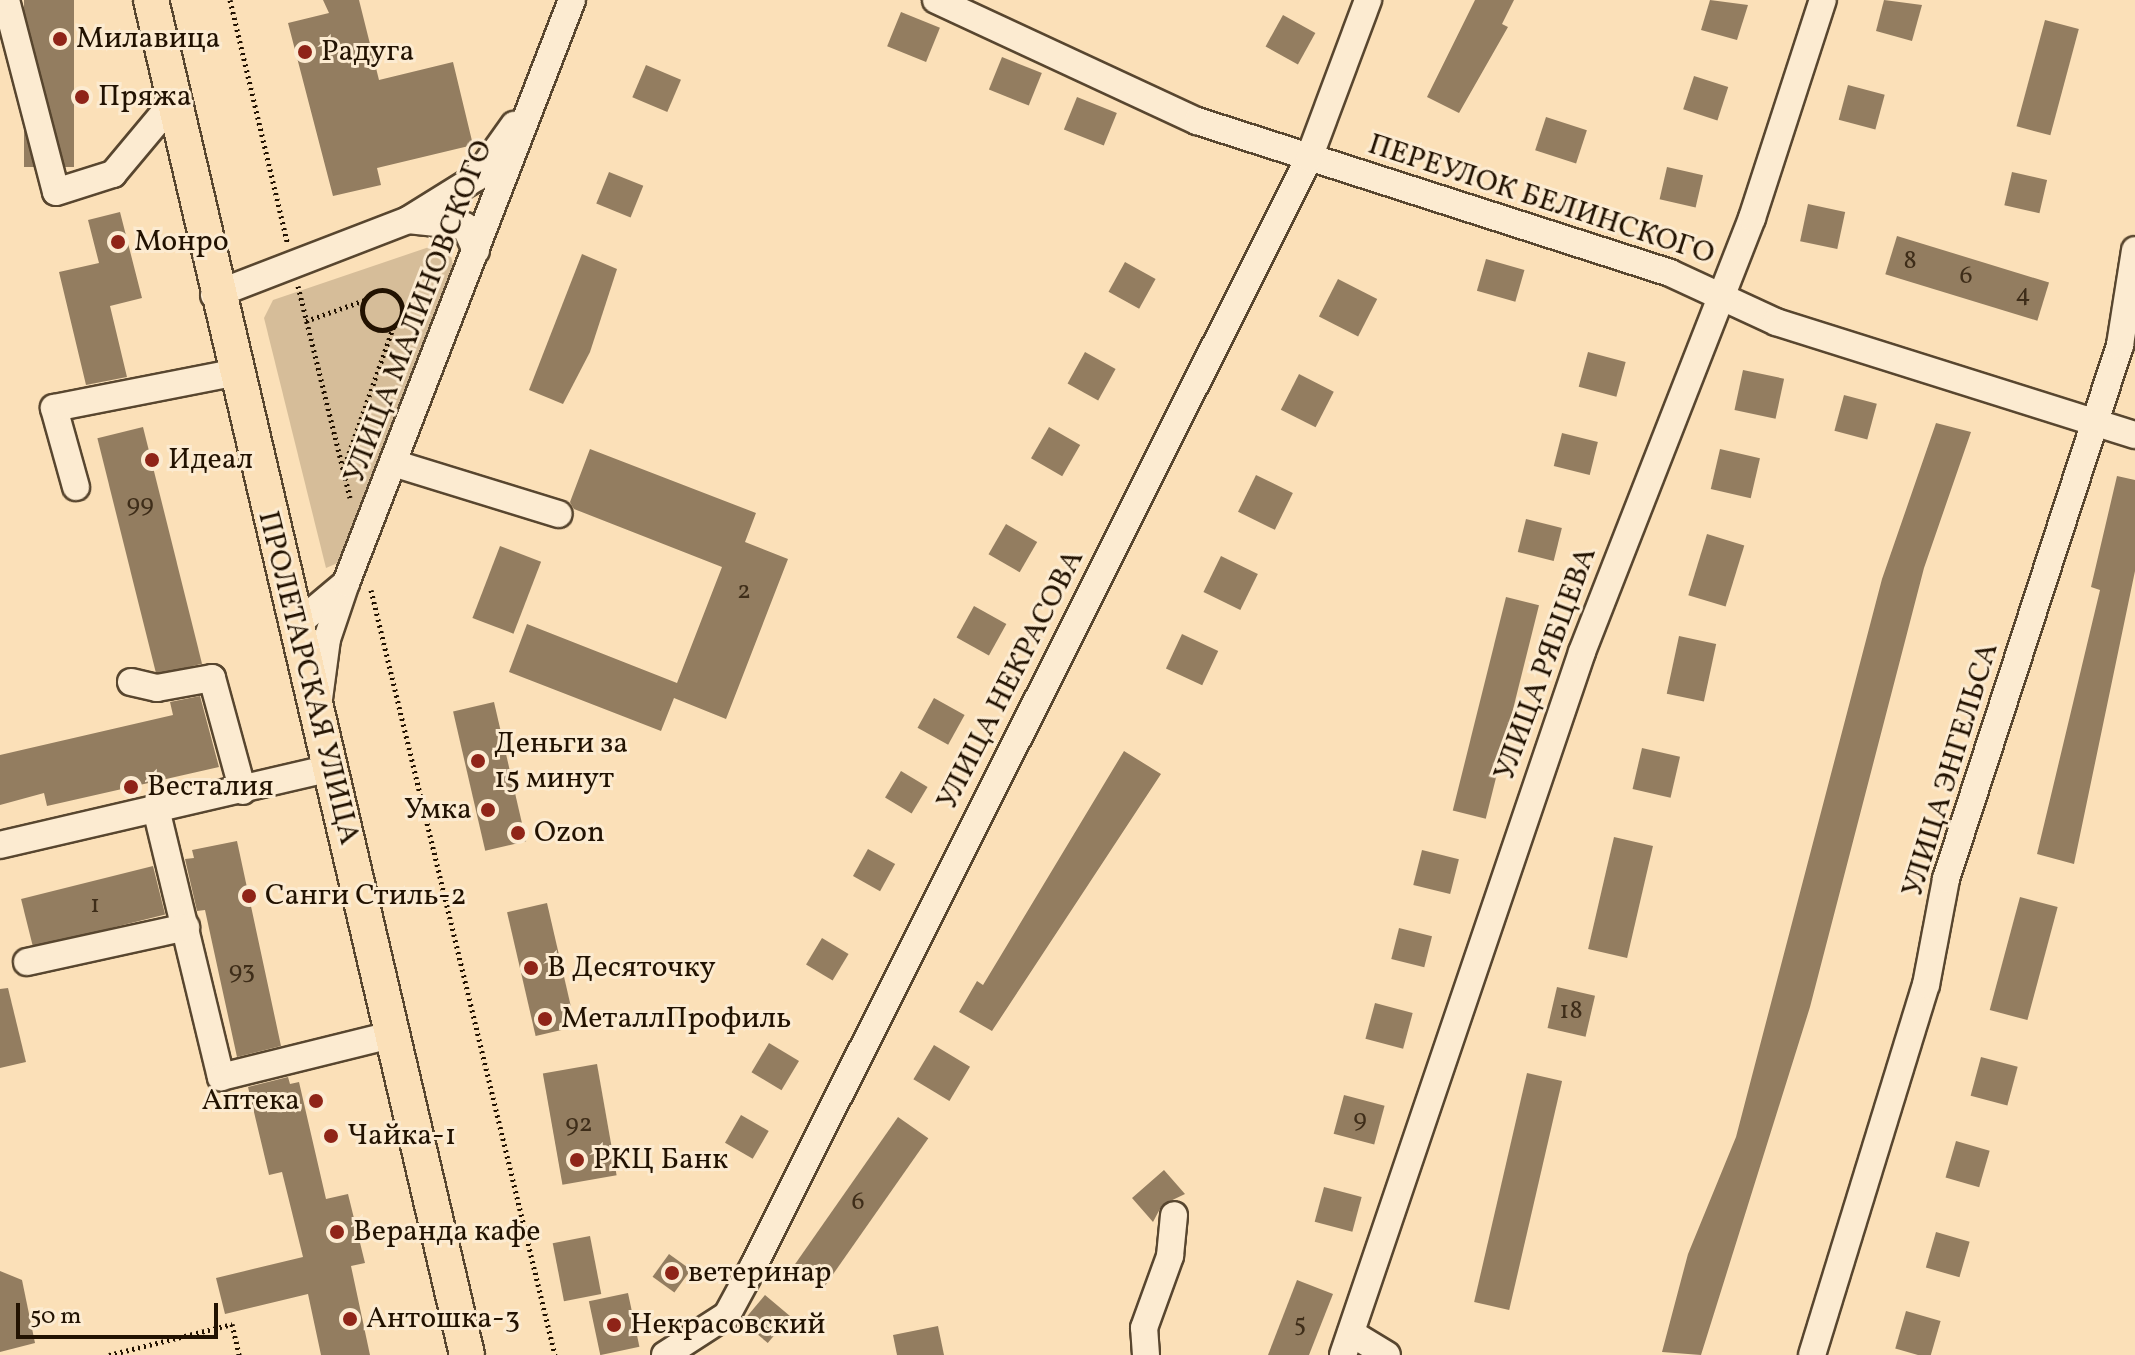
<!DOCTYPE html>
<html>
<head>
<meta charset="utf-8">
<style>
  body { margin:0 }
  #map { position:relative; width:2135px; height:1355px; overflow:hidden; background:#fbe0b8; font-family:Vollkorn,serif }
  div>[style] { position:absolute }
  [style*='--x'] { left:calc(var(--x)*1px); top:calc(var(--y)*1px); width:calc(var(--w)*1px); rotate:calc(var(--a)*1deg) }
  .green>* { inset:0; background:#d6bd99 }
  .building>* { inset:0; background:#937d60; transform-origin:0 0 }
  .path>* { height:5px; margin-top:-2.5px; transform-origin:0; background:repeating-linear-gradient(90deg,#221201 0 2px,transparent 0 6px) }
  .path>.ring { margin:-2.5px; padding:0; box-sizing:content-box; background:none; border:5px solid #221201; border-radius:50% }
  .roads { filter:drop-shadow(2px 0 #58462f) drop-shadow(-2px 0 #58462f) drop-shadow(0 2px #58462f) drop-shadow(0 -2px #58462f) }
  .minor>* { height:26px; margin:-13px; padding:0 13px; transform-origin:13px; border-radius:13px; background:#fcebd1 }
  .major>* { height:34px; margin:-17px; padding:0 17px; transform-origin:17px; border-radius:17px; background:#fbe0b8 }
  .dots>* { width:22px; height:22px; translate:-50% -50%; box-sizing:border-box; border:4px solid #fcebd1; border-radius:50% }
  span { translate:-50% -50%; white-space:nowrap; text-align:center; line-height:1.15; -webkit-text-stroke:6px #fcebd1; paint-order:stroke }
  .number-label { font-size:26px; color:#3e2d19 }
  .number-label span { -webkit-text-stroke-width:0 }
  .poi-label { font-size:30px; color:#221201 }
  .left { translate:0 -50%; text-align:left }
  .right { translate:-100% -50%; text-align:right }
  .street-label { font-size:30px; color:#221201 }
  .scale { position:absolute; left:16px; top:1303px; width:202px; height:36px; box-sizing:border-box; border:4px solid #221201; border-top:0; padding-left:10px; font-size:24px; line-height:28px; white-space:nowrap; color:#221201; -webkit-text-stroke:6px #fcebd1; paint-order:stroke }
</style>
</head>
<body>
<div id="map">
  <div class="green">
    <div style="clip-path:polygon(435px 245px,450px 251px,453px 265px,347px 559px,326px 568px,264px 318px,273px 300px)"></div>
  </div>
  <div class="building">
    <div style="left:24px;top:0;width:50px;height:167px"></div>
    <div style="clip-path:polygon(323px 0,359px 0,379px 80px,453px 62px,473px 145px,377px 168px,381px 185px,333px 196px,288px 23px,329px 13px)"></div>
    <div style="clip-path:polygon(1475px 0,1514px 0,1502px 24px,1508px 27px,1459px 113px,1427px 97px)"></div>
    <div style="clip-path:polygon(1710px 0,1748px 5px,1737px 40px,1701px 30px)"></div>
    <div style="clip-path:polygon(1884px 0,1922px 5px,1912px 41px,1876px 31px)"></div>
    <div style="left:901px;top:12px;width:42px;height:37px;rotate:22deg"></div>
    <div style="left:1283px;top:15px;width:37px;height:36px;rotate:29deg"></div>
    <div style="left:2045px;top:20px;width:35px;height:110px;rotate:15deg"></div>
    <div style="left:1002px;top:57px;width:43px;height:35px;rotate:22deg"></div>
    <div style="left:646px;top:65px;width:38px;height:35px;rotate:23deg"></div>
    <div style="left:1694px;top:76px;width:36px;height:35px;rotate:18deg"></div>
    <div style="left:1848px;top:85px;width:38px;height:36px;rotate:15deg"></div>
    <div style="left:1077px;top:97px;width:43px;height:35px;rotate:22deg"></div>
    <div style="left:1546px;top:117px;width:43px;height:35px;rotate:18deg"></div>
    <div style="left:1667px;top:167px;width:37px;height:33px;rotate:13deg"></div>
    <div style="left:609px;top:172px;width:37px;height:34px;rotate:22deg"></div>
    <div style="left:2012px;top:172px;width:36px;height:34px;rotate:13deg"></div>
    <div style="left:1808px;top:204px;width:38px;height:38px;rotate:12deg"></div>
    <div style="clip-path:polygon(120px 212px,142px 298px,110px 306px,127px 377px,86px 385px,59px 272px,99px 263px,88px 220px)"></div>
    <div style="left:1897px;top:236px;width:159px;height:40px;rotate:17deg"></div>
    <div style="clip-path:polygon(582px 254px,617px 269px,590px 352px,563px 404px,529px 390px)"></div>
    <div style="left:1486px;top:259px;width:40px;height:33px;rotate:16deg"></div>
    <div style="left:1125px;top:262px;width:35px;height:34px;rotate:29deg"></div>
    <div style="left:1338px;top:279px;width:44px;height:42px;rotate:27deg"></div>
    <div style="left:1085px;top:352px;width:35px;height:36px;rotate:29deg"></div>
    <div style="left:1588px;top:352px;width:39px;height:36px;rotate:15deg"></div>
    <div style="left:1743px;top:370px;width:42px;height:41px;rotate:12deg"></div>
    <div style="left:1299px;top:374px;width:39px;height:40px;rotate:27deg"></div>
    <div style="left:1844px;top:395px;width:34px;height:37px;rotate:15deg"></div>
    <div style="clip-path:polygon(1936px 423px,1971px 432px,1924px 568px,1810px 1007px,1701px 1355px,1662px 1352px,1688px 1254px,1736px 1137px,1882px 579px)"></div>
    <div style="left:143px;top:427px;width:244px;height:47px;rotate:76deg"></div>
    <div style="left:1049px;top:427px;width:36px;height:36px;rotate:30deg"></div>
    <div style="left:1562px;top:433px;width:37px;height:34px;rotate:14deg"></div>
    <div style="clip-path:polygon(590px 449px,756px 513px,745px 542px,788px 559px,726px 719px,674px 698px,661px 731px,509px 672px,527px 624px,677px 683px,722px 567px,574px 509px,570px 502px)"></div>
    <div style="left:1720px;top:449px;width:41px;height:41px;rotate:13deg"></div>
    <div style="left:1256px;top:475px;width:41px;height:41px;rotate:26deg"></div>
    <div style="clip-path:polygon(2117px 476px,2135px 480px,2135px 571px,2074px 864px,2037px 854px,2100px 590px,2091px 587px)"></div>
    <div style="left:1526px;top:519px;width:37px;height:34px;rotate:14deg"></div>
    <div style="left:1006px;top:524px;width:36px;height:35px;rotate:30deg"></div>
    <div style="left:1707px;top:534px;width:39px;height:64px;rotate:17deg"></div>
    <div style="left:500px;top:546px;width:44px;height:77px;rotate:21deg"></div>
    <div style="left:1221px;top:556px;width:41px;height:40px;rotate:26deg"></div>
    <div style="left:1506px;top:597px;width:34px;height:220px;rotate:14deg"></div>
    <div style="left:974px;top:606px;width:37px;height:36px;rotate:29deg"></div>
    <div style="left:1182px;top:634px;width:40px;height:38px;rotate:25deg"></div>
    <div style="left:1679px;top:636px;width:38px;height:59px;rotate:12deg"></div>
    <div style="clip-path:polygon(200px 696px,219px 767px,47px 806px,44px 793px,0 805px,0 755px,173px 715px,170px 702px)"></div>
    <div style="left:934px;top:698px;width:35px;height:34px;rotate:29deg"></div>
    <div style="left:494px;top:702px;width:143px;height:42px;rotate:77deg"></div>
    <div style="left:1642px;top:748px;width:39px;height:42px;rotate:13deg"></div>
    <div style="clip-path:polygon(1124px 751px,1161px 774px,992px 1031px,959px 1012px,977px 981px,983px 985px)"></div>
    <div style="left:901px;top:771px;width:31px;height:31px;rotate:31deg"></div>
    <div style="left:1614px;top:837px;width:40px;height:115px;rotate:13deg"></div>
    <div style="clip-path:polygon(237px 841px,281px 1046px,237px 1057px,205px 910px,197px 911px,185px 859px,194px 858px,192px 850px)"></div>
    <div style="left:868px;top:849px;width:31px;height:31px;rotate:29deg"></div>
    <div style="left:1422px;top:850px;width:38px;height:36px;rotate:14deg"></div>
    <div style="left:153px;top:866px;width:50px;height:136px;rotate:76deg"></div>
    <div style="left:2020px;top:897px;width:39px;height:117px;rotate:15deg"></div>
    <div style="left:547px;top:903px;width:127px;height:41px;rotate:77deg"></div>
    <div style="left:1399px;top:928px;width:34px;height:32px;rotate:14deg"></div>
    <div style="left:822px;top:938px;width:31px;height:31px;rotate:31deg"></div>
    <div style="left:1557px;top:987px;width:39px;height:42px;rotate:13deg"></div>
    <div style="clip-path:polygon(8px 988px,26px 1062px,0 1068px,0 989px)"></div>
    <div style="left:1375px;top:1003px;width:39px;height:37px;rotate:15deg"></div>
    <div style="left:769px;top:1043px;width:35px;height:34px;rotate:31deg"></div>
    <div style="left:934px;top:1045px;width:42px;height:40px;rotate:31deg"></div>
    <div style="left:1981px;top:1057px;width:38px;height:40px;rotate:15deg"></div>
    <div style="left:597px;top:1064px;width:113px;height:55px;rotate:80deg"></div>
    <div style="left:1527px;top:1073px;width:36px;height:235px;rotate:13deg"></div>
    <div style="clip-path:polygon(288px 1077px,290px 1084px,299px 1082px,326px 1199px,348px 1194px,365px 1263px,351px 1266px,370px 1355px,321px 1355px,308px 1294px,225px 1314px,216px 1278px,303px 1257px,282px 1172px,269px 1175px,248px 1087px)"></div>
    <div style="left:1344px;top:1095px;width:42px;height:40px;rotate:15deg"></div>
    <div style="left:741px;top:1115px;width:32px;height:32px;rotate:30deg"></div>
    <div style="left:898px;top:1117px;width:37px;height:183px;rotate:35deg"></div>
    <div style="left:1956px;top:1141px;width:35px;height:38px;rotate:16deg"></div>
    <div style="clip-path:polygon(1164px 1170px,1185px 1194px,1162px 1205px,1153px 1222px,1132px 1198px)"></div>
    <div style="left:1324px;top:1187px;width:39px;height:36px;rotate:15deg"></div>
    <div style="left:1936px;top:1232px;width:35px;height:37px;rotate:16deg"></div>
    <div style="left:590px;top:1236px;width:59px;height:38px;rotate:79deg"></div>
    <div style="left:669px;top:1254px;width:27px;height:28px;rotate:36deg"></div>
    <div style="clip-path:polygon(0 1271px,22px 1280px,35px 1343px,0 1352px)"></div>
    <div style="clip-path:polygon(1297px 1280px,1333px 1294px,1309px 1355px,1268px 1355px)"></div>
    <div style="left:628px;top:1293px;width:55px;height:40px;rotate:78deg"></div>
    <div style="left:765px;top:1295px;width:33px;height:35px;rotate:40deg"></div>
    <div style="left:1906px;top:1311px;width:36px;height:39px;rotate:16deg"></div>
    <div style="clip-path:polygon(938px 1326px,944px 1355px,897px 1355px,893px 1335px)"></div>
  </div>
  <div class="path">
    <div style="--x:230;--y:0;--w:249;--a:76.7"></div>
    <div style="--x:298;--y:286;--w:218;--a:76.2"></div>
    <div class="ring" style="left:362px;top:290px;width:35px;height:35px"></div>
    <div style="--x:306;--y:321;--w:63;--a:-19.6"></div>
    <div style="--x:343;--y:470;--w:154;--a:-70.6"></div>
    <div style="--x:371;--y:590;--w:787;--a:76.48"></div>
    <div style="--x:109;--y:1355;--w:127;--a:-14.1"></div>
    <div style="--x:232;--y:1324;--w:32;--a:77"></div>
  </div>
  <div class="roads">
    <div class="minor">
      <div style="--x:6;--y:0;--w:198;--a:75.4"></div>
      <div style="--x:56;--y:192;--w:60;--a:-17.5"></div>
      <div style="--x:113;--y:174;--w:95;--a:-50.1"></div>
      <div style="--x:936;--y:0;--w:288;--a:24.9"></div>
      <div style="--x:1197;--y:121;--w:497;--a:17.8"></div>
      <div style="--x:1670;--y:273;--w:117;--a:24.8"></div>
      <div style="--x:1776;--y:322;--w:376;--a:17.5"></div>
      <div style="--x:408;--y:220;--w:57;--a:6"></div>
      <div style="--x:465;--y:226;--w:27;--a:66"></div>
      <div style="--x:214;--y:295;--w:208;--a:-21.1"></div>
      <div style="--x:408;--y:220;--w:81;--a:-31.9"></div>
      <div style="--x:477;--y:177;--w:64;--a:-54.6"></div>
      <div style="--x:396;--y:464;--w:170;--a:17.1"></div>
      <div style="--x:76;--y:487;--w:82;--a:-105.6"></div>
      <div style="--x:54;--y:408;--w:182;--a:-11.1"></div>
      <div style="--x:295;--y:626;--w:67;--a:-40.1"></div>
      <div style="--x:131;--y:682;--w:27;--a:13"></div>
      <div style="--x:157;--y:688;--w:56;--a:-10.3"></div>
      <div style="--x:212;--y:678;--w:117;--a:74.7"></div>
      <div style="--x:319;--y:699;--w:61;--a:-82.4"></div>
      <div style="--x:327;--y:639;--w:59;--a:-71.3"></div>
      <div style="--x:346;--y:583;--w:625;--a:-68.81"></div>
      <div style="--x:157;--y:813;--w:272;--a:76.4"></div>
      <div style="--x:221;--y:1077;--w:175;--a:-13.9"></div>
      <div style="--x:0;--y:845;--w:340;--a:-13.1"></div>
      <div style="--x:27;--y:962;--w:163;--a:-12.4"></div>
      <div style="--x:1351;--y:1333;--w:42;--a:31.4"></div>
      <div style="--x:665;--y:1355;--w:74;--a:-32.8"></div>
      <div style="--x:727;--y:1315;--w:57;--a:-61.6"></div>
      <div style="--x:754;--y:1265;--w:1238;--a:-63.37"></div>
      <div style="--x:1309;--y:158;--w:169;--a:-69.5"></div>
      <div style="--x:1146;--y:1355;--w:27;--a:-94"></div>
      <div style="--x:1144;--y:1328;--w:77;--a:-70.1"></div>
      <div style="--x:1170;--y:1256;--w:41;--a:-84.4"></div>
      <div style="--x:1343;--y:1355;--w:743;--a:-71.22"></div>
      <div style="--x:1582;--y:652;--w:466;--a:-68.6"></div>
      <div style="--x:1752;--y:218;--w:229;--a:-72"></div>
      <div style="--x:1812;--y:1355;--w:387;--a:-72.9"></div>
      <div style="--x:1926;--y:985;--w:108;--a:-79.3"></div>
      <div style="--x:1946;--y:879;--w:562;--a:-71.95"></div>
      <div style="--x:2120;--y:345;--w:96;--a:-81"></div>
    </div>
    <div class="major">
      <div style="--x:151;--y:0;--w:1391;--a:76.87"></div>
    </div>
  </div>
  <div class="dots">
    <div style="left:60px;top:39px;background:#8f2418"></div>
    <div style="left:305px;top:52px;background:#8f2418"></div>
    <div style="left:82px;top:97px;background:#8f2418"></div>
    <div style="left:118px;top:242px;background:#8f2418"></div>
    <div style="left:152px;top:460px;background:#8f2418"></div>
    <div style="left:478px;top:761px;background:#8f2418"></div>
    <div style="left:131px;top:787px;background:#8f2418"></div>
    <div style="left:488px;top:810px;background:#8f2418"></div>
    <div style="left:518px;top:833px;background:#8f2418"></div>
    <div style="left:249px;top:896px;background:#8f2418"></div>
    <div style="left:531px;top:968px;background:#8f2418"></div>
    <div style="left:545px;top:1019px;background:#8f2418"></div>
    <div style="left:316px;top:1101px;background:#8f2418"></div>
    <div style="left:331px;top:1136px;background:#8f2418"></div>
    <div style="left:577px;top:1160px;background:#8f2418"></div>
    <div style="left:337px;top:1232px;background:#8f2418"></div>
    <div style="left:672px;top:1273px;background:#8f2418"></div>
    <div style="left:350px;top:1319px;background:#8f2418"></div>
    <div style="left:614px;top:1325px;background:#8f2418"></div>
  </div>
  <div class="number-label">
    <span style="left:1910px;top:262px">8</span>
    <span style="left:1966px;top:277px">6</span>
    <span style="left:2023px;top:295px">4</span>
    <span style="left:140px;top:505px">99</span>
    <span style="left:744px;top:592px">2</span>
    <span style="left:95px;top:906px">1</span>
    <span style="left:242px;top:972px">93</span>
    <span style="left:1571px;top:1012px">18</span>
    <span style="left:1360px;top:1120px">9</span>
    <span style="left:579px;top:1125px">92</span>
    <span style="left:858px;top:1203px">6</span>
    <span style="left:1300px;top:1325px">5</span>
  </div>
  <div class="poi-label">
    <span class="left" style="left:76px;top:39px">Милавица</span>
    <span class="left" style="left:321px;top:52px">Радуга</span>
    <span class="left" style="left:98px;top:97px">Пряжа</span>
    <span class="left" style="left:134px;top:242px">Монро</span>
    <span class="left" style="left:168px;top:460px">Идеал</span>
    <span class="left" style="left:494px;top:761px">Деньги за<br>15 минут</span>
    <span class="left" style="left:147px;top:787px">Весталия</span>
    <span class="right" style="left:472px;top:810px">Умка</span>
    <span class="left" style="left:534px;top:833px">Ozon</span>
    <span class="left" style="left:265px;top:896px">Санги Стиль-2</span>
    <span class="left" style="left:547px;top:968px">В Десяточку</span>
    <span class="left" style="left:561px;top:1019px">МеталлПрофиль</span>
    <span class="right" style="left:300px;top:1101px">Аптека</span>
    <span class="left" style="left:347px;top:1136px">Чайка-1</span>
    <span class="left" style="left:593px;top:1160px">РКЦ Банк</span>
    <span class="left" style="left:353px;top:1232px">Веранда кафе</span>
    <span class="left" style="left:688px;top:1273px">ветеринар</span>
    <span class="left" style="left:366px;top:1319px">Антошка-3</span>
    <span class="left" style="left:630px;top:1325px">Некрасовский</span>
  </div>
  <div class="street-label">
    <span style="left:1541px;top:200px;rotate:18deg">ПЕРЕУЛОК БЕЛИНСКОГО</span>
    <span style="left:419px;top:312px;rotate:-69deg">УЛИЦА МАЛИНОВСКОГО</span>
    <span style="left:1546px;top:664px;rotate:-70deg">УЛИЦА РЯБЦЕВА</span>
    <span style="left:308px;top:678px;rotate:76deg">ПРОЛЕТАРСКАЯ УЛИЦА</span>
    <span style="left:1011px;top:680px;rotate:-63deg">УЛИЦА НЕКРАСОВА</span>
    <span style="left:1951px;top:770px;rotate:-73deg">УЛИЦА ЭНГЕЛЬСА</span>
  </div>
  <div class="scale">50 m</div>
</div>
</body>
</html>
